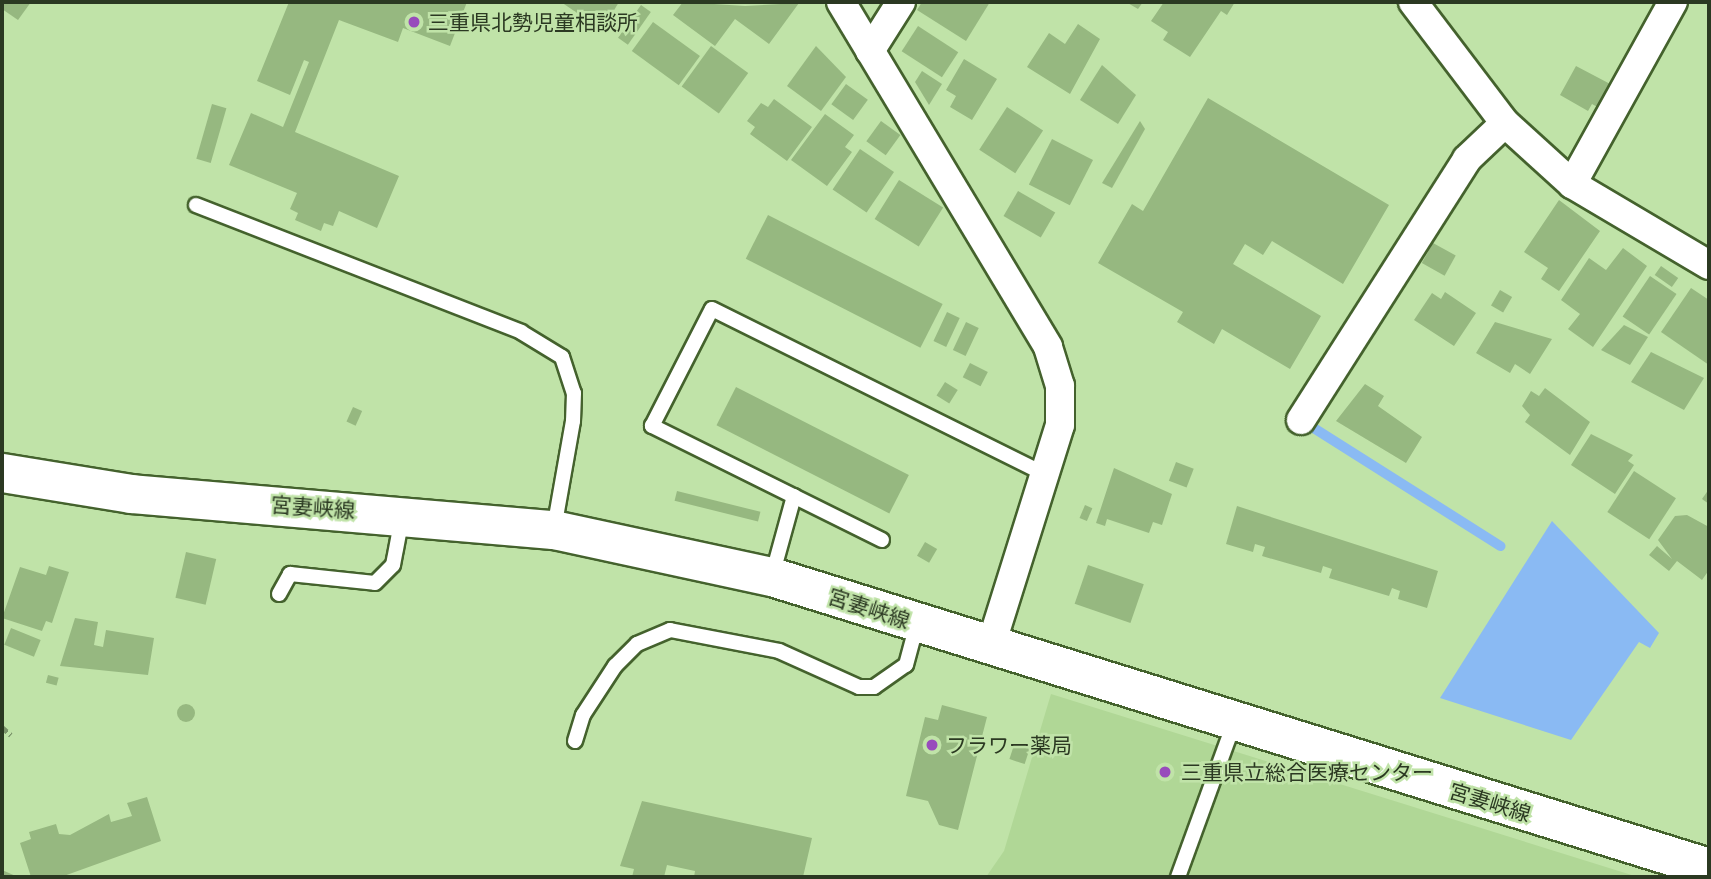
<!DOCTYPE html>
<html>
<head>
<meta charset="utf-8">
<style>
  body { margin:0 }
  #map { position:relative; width:1711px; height:879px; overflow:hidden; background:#c0e3a8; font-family:"Open Sans","Noto Sans JP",sans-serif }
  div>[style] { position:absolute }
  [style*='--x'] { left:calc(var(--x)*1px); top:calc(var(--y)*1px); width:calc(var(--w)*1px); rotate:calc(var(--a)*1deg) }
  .built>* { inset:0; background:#b0d796 }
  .water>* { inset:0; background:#8abaf3 }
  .stream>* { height:10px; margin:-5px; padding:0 5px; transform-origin:5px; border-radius:5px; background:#8abaf3 }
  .building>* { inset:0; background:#96b880; transform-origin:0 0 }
  .round { border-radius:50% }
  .path>* { height:4.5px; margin-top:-2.25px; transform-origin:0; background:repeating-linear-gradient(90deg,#7a9369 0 7px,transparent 0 10.5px) }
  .roads { filter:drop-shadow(2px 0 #44622d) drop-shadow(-2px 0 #44622d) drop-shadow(0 2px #44622d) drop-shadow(0 -2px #44622d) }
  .lane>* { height:14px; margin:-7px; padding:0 7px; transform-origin:7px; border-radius:7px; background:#fff }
  .street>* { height:28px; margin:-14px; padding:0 14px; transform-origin:14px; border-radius:14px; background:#fff }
  .primary>* { height:38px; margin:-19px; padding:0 19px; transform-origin:19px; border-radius:19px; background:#fff }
  .dots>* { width:19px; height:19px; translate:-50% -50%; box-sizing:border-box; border:4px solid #c0e3a8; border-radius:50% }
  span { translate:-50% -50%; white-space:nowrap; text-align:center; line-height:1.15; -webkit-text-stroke:5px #c0e3a8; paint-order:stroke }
  .poi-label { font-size:21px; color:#2b3922 }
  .left { translate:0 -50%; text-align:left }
  .street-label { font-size:21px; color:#2b3922 }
  .frame { position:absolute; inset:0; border:4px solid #2b3922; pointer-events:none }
</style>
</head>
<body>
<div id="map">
  <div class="built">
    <div style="clip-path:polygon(1051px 694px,1638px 877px,986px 877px,1004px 851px)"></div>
  </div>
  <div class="water">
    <div style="clip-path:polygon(1552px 521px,1659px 633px,1650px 648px,1639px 642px,1571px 740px,1440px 698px)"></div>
  </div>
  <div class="stream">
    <div style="--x:1301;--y:420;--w:236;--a:32.3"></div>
  </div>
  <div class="building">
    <div style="clip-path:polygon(2px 2px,31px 2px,18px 20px,2px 9px)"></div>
    <div style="clip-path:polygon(289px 2px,467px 2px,450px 46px,403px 28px,398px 42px,339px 20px,295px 132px,399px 176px,377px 228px,339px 211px,333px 226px,324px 223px,321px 231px,295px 220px,298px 213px,290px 209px,297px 193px,229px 165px,251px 113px,283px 127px,309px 62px,304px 60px,290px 95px,257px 81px)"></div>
    <div style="clip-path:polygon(561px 2px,619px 2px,602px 30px)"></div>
    <div style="clip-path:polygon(683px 2px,745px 6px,799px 3px,769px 44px,735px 19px,715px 46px,673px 15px)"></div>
    <div style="clip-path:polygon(922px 2px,990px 2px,966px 41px,917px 10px)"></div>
    <div style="clip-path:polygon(1126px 2px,1143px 2px,1138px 9px)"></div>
    <div style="clip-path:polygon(1164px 2px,1235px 2px,1227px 15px,1221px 11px,1190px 57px,1163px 40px,1168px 32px,1151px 21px)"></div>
    <div style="left:641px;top:5px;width:12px;height:40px;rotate:35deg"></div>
    <div style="left:653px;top:22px;width:58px;height:36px;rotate:36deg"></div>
    <div style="clip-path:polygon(1078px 24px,1100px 39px,1070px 94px,1027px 67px,1049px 33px,1065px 44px)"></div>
    <div style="left:918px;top:26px;width:48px;height:30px;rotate:33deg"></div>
    <div style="left:711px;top:46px;width:46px;height:50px;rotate:36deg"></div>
    <div style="clip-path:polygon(816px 46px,846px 77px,821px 111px,787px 86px)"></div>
    <div style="clip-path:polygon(964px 59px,997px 79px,972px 120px,950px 107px,956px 96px,946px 90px)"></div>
    <div style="clip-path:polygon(1102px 65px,1136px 95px,1118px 124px,1080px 100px)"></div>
    <div style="clip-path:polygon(1576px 66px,1614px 86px,1601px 109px,1592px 104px,1588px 111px,1560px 95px)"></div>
    <div style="clip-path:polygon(922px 71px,942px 84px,929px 105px,915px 82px)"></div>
    <div style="left:846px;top:84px;width:27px;height:25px;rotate:36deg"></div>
    <div style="clip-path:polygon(1208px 98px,1389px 205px,1343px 284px,1272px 241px,1263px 255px,1245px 244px,1233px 264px,1321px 316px,1290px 369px,1222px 329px,1214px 344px,1177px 322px,1183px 312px,1098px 263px,1132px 204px,1143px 211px)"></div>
    <div style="clip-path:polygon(774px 99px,812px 127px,787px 161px,750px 134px,755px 127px,747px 121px,761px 103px,768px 107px)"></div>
    <div style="left:212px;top:104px;width:15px;height:57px;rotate:16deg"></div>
    <div style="left:1007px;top:107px;width:43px;height:51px;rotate:33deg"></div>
    <div style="clip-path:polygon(825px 114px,854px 135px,845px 147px,852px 152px,827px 186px,791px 160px)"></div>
    <div style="left:881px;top:121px;width:24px;height:25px;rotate:36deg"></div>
    <div style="clip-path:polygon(1140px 121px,1145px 129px,1112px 188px,1102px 183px)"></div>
    <div style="left:1052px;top:139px;width:46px;height:51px;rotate:27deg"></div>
    <div style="left:860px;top:149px;width:41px;height:49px;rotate:34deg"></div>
    <div style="left:899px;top:180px;width:52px;height:46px;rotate:32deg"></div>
    <div style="left:1018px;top:191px;width:43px;height:29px;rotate:30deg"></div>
    <div style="clip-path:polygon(1559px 200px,1600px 231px,1559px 291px,1541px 279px,1548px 268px,1524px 252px)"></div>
    <div style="left:768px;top:215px;width:196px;height:49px;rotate:27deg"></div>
    <div style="left:1433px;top:243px;width:26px;height:23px;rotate:29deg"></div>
    <div style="clip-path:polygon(1623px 248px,1647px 266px,1593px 347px,1568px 329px,1580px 314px,1561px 300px,1589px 258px,1606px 270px)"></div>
    <div style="left:1661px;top:266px;width:21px;height:11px;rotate:35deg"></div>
    <div style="left:1650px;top:276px;width:32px;height:49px;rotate:34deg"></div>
    <div style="clip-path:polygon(1691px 288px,1709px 300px,1709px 365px,1661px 332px)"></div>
    <div style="left:1500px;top:290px;width:14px;height:18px;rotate:30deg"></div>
    <div style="clip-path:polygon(1445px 292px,1476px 313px,1454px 346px,1414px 320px,1432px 293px,1441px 299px)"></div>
    <div style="left:947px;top:312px;width:14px;height:32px;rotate:25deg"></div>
    <div style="left:966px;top:322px;width:14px;height:31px;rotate:25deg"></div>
    <div style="clip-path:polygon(1495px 322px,1552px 339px,1530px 374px,1515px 364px,1510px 373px,1476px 353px)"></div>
    <div style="clip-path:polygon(1624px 325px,1648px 337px,1630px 365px,1601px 350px)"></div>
    <div style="clip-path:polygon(1651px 352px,1704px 378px,1684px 410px,1631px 382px)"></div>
    <div style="left:970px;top:363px;width:20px;height:16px;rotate:27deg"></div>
    <div style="left:945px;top:382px;width:15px;height:16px;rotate:32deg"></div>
    <div style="clip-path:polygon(1365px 384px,1384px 396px,1378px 406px,1422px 437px,1406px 463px,1336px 421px)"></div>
    <div style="left:736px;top:387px;width:194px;height:43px;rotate:27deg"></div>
    <div style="clip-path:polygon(1545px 388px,1590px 422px,1570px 455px,1525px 422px,1530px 415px,1522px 406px,1531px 391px,1539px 396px)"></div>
    <div style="left:353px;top:407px;width:10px;height:16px;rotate:24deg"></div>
    <div style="clip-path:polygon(1591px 434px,1633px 455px,1628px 461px,1634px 465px,1615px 494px,1571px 465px)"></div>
    <div style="left:1176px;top:462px;width:19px;height:20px;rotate:21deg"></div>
    <div style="clip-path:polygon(1114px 468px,1172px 494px,1162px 525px,1153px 522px,1149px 533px,1107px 519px,1105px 526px,1096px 523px)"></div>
    <div style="left:1634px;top:471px;width:50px;height:49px;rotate:33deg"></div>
    <div style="clip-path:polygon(1709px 489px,1709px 504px,1702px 499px)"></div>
    <div style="left:677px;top:491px;width:86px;height:10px;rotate:14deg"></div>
    <div style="left:1085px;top:505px;width:8px;height:14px;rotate:23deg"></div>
    <div style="clip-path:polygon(1237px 506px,1438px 571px,1427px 608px,1398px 599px,1400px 591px,1392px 588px,1389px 596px,1329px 578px,1332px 569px,1323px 566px,1321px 573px,1262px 556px,1265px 547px,1255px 544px,1253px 552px,1226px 544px)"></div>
    <div style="clip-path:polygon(1687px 515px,1709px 527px,1709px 570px,1702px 580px,1677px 561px,1669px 571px,1649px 555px,1657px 546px,1672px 559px,1658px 540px,1675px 516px)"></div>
    <div style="left:925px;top:542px;width:14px;height:16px;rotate:30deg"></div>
    <div style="left:186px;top:552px;width:31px;height:47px;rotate:13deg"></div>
    <div style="left:1088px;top:565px;width:59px;height:41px;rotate:19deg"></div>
    <div style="clip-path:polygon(49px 566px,69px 572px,52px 623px,46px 621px,42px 631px,2px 618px,20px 567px,46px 575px)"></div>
    <div style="clip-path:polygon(75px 618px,98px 622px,94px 645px,103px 647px,106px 630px,154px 638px,148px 675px,60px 666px)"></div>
    <div style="left:11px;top:628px;width:32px;height:18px;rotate:22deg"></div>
    <div style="left:48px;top:675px;width:11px;height:8px;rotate:15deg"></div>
    <div class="round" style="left:177px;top:704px;width:18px;height:18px"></div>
    <div style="clip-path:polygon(942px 705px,987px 717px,958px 830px,939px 825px,928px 801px,906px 796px,925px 717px,938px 720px)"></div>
    <div style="left:1015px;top:742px;width:16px;height:18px;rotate:18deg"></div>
    <div style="clip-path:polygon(147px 797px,161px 841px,61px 877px,31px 877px,20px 843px,31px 839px,29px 832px,56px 824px,59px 834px,70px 835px,109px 814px,111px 822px,132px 816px,127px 803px)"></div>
    <div style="clip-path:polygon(642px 801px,812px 838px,803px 877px,694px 877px,695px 871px,667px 865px,664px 877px,632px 877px,634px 869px,620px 866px)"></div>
    <div style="clip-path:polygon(2px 870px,18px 877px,2px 877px)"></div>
  </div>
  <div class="path">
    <div style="--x:2;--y:727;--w:12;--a:42"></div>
  </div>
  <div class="roads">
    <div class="lane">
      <div style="--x:196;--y:205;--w:349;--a:21.3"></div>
      <div style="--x:521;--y:332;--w:48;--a:31.4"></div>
      <div style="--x:562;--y:357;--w:38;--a:72"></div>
      <div style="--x:574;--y:393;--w:28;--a:92"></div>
      <div style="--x:573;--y:421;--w:110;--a:100"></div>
      <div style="--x:882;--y:540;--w:257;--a:-153.6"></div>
      <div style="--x:652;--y:426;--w:131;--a:-62.9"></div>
      <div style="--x:712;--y:309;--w:373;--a:26.4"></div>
      <div style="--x:772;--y:576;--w:83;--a:-74.6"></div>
      <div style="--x:279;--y:594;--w:23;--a:-61"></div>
      <div style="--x:290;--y:574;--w:85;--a:6"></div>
      <div style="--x:375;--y:583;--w:25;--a:-45"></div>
      <div style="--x:393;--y:565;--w:48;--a:-79.2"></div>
      <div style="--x:575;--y:741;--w:27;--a:-73"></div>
      <div style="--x:583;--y:715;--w:59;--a:-56.9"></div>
      <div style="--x:615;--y:666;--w:31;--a:-45"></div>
      <div style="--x:637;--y:644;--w:36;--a:-23"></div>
      <div style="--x:670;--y:630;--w:111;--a:10.9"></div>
      <div style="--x:779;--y:651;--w:88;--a:24.2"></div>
      <div style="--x:859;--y:687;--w:15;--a:0"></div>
      <div style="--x:874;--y:687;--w:39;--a:-35"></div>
      <div style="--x:906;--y:665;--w:42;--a:-75"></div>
      <div style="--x:1178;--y:877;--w:164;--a:-70"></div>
    </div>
    <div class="street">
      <div style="--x:841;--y:2;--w:402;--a:59"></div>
      <div style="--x:1048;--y:347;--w:41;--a:72.9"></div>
      <div style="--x:1060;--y:386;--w:39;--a:90"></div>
      <div style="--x:1060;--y:425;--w:231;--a:107.4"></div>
      <div style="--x:1413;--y:2;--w:152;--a:52.8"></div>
      <div style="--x:1505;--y:123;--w:91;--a:42.3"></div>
      <div style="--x:1572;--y:184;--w:159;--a:30.6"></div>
      <div style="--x:870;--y:51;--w:58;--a:-57.7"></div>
      <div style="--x:1572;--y:184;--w:208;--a:-61"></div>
      <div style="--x:1301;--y:420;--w:309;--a:-57.5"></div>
      <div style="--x:1467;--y:159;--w:52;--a:-43.5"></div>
    </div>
    <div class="primary">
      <div style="--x:2;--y:473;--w:131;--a:9.2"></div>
      <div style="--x:131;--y:494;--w:425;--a:4.9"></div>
      <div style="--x:554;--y:530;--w:223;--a:12.2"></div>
      <div style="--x:772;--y:577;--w:981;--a:17.25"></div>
    </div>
  </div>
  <div class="dots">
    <div style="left:414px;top:22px;background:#984bbc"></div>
    <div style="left:932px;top:745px;background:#984bbc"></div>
    <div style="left:1165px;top:772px;background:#984bbc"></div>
  </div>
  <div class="poi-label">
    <span class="left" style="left:428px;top:22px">三重県北勢児童相談所</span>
    <span class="left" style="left:946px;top:745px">フラワー薬局</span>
    <span class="left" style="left:1181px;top:772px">三重県立総合医療センター</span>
  </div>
  <div class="street-label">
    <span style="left:313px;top:507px;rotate:4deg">宮妻峡線</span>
    <span style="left:869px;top:608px;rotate:18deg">宮妻峡線</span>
    <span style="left:1490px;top:802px;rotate:17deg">宮妻峡線</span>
  </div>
  <div class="frame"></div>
</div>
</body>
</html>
